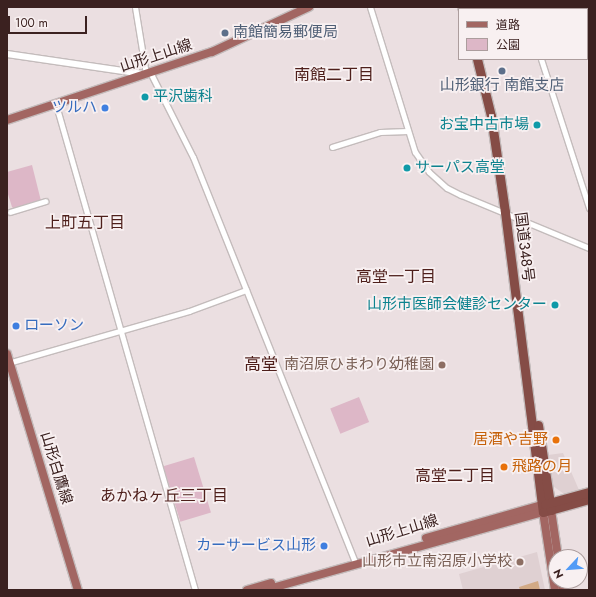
<!DOCTYPE html>
<html>
<head>
<meta charset="utf-8">
<style>
  body { margin:0 }
  #map { position:relative; width:596px; height:597px; overflow:hidden; background:#ebdfe1; font-family:Jost,"Noto Sans JP",sans-serif }
  div>[style] { position:absolute }
  [style*='--x'] { left:calc(var(--x)*1px); top:calc(var(--y)*1px); width:calc(var(--w)*1px); rotate:calc(var(--a)*1deg) }
  .built>* { inset:0; background:#dfd0d2 }
  .green>* { inset:0; background:#ddb7c7; transform-origin:0 0 }
  .water>* { inset:0; background:#d2a985 }
  .roads { filter:drop-shadow(1px 0 #c4bcbc) drop-shadow(-1px 0 #c4bcbc) drop-shadow(0 1px #c4bcbc) drop-shadow(0 -1px #c4bcbc) }
  .minor>* { height:5px; margin:-2.5px; padding:0 2.5px; transform-origin:2.5px; border-radius:2.5px; background:#fff }
  .tertiary>* { height:6px; margin:-3px; padding:0 3px; transform-origin:3px; border-radius:3px; background:#fff }
  .primary>* { height:8px; margin:-4px; padding:0 4px; transform-origin:4px; border-radius:4px; background:#a26662 }
  .trunk>* { height:9px; margin:-4.5px; padding:0 4.5px; transform-origin:4.5px; border-radius:4.5px; background:#854c46 }
  .dots>* { width:11px; height:11px; translate:-50% -50%; box-sizing:border-box; border:2px solid #f8f0f1; border-radius:50% }
  span { translate:-50% -50%; white-space:nowrap; text-align:center; line-height:1.15; -webkit-text-stroke:3.5px #f8f0f1; paint-order:stroke }
  .service-label { font-size:15px; color:#4e5e75 }
  .left { translate:0 -50%; text-align:left }
  .street-label { font-size:15px; color:#3b2120 }
  .culture-label { font-size:15px; color:#0d838f }
  .right { translate:-100% -50%; text-align:right }
  .shop-label { font-size:15px; color:#366cbe }
  .education-label { font-size:15px; color:#785e54 }
  .food-label { font-size:15px; color:#c56008 }
  .neighbourhood-label { font-size:16px; color:#4e1f1b }
  .quarter-label { font-size:17px; color:#4e1f1b }
  .frame { position:absolute; inset:0; border:8px solid #3b2120; pointer-events:none }
  .legend { position:absolute; left:458px; top:8px; width:130px; height:52px; box-sizing:border-box; background:#f8f0f1; border:1px solid #ac9d9d; margin:0; padding:5px 7px; list-style:none; font-size:12px; color:#3b2120 }
  .legend li { display:flex; align-items:center; gap:8px; height:20px }
  .legend b { width:20px; border:1px solid #ac9d9d }
  .north { position:absolute; left:548px; top:549px; width:40px; height:40px; box-sizing:border-box; background:#f8f0f1; border:1px solid #ac9d9d; border-radius:50%; rotate:244deg; font-size:11px; font-weight:700; line-height:16px; text-align:center; color:#3b2120 }
  .north::after { content:''; display:block; margin:auto; width:14px; height:18px; background:#529bf6; clip-path:polygon(50% 0,100% 100%,50% 72%,0 100%) }
  .scale { position:absolute; left:8px; top:16px; width:79px; height:18px; box-sizing:border-box; border:2px solid #3b2120; border-top:0; padding-left:5px; font-size:12px; line-height:14px; white-space:nowrap; color:#3b2120; -webkit-text-stroke:3px #f8f0f1; paint-order:stroke }
</style>
</head>
<body>
<div id="map">
  <div class="built">
    <div style="clip-path:polygon(563px 453px,579px 490px,564px 494px,553px 486px,548px 455px)"></div>
    <div style="clip-path:polygon(537px 552px,545px 590px,463px 590px,459px 574px)"></div>
  </div>
  <div class="green">
    <div style="clip-path:polygon(32px 165px,41px 201px,15px 210px,12px 207px,7px 191px,7px 172px)"></div>
    <div style="left:359px;top:397px;width:27px;height:31px;rotate:68deg"></div>
    <div style="left:194px;top:457px;width:58px;height:32px;rotate:73deg"></div>
  </div>
  <div class="water">
    <div style="clip-path:polygon(538px 581px,540px 590px,520px 590px,519px 587px)"></div>
  </div>
  <div class="roads">
    <div class="minor">
      <div style="--x:135;--y:7;--w:68;--a:80.7"></div>
      <div style="--x:370;--y:7;--w:152;--a:72.8"></div>
      <div style="--x:415;--y:152;--w:24;--a:55"></div>
      <div style="--x:429;--y:172;--w:24;--a:42"></div>
      <div style="--x:447;--y:188;--w:16;--a:27"></div>
      <div style="--x:461;--y:195;--w:139;--a:22.5"></div>
      <div style="--x:525;--y:7;--w:2;--a:90"></div>
      <div style="--x:541;--y:59;--w:157;--a:72.1"></div>
      <div style="--x:150;--y:72;--w:95;--a:63.2"></div>
      <div style="--x:193;--y:157;--w:434;--a:68.2"></div>
      <div style="--x:56;--y:105;--w:505;--a:74.01"></div>
      <div style="--x:332;--y:147;--w:50;--a:-17.4"></div>
      <div style="--x:380;--y:132;--w:28;--a:-2"></div>
      <div style="--x:10;--y:212;--w:37;--a:-17"></div>
      <div style="--x:8;--y:363;--w:188;--a:-16"></div>
      <div style="--x:189;--y:311;--w:61;--a:-20.2"></div>
    </div>
    <div class="tertiary">
      <div style="--x:7;--y:54;--w:138;--a:8.3"></div>
    </div>
    <div class="primary">
      <div style="--x:7;--y:120;--w:216;--a:-18.4"></div>
      <div style="--x:212;--y:52;--w:107;--a:-24.9"></div>
      <div style="--x:7;--y:354;--w:246;--a:73.3"></div>
      <div style="--x:551;--y:510;--w:48;--a:81.5"></div>
      <div style="--x:426;--y:538;--w:121;--a:-15.9"></div>
      <div style="--x:561;--y:581;--w:9;--a:77"></div>
      <div style="--x:247;--y:590;--w:25;--a:-16"></div>
      <div style="--x:265;--y:590;--w:289;--a:-15.7"></div>
      <div style="--x:543;--y:512;--w:79;--a:81.3"></div>
    </div>
    <div class="trunk">
      <div style="--x:462;--y:7;--w:2;--a:63"></div>
      <div style="--x:477;--y:59;--w:59;--a:76.2"></div>
      <div style="--x:491;--y:116;--w:97;--a:81.7"></div>
      <div style="--x:505;--y:212;--w:302;--a:82.8"></div>
      <div style="--x:543;--y:512;--w:48;--a:-15.8"></div>
      <div style="--x:538;--y:425;--w:86;--a:81.3"></div>
      <div style="--x:545;--y:504;--w:46;--a:-15.3"></div>
    </div>
  </div>
  <div class="dots">
    <div style="left:225px;top:33px;background:#5c6f8a"></div>
    <div style="left:502px;top:71px;background:#5c6f8a"></div>
    <div style="left:145px;top:97px;background:#0f9aa8"></div>
    <div style="left:105px;top:108px;background:#3f7fe0"></div>
    <div style="left:537px;top:125px;background:#0f9aa8"></div>
    <div style="left:407px;top:168px;background:#0f9aa8"></div>
    <div style="left:555px;top:305px;background:#0f9aa8"></div>
    <div style="left:16px;top:326px;background:#3f7fe0"></div>
    <div style="left:442px;top:365px;background:#8d6e63"></div>
    <div style="left:556px;top:440px;background:#e8710a"></div>
    <div style="left:504px;top:467px;background:#e8710a"></div>
    <div style="left:324px;top:546px;background:#3f7fe0"></div>
    <div style="left:520px;top:562px;background:#8d6e63"></div>
  </div>
  <div class="service-label">
    <span class="left" style="left:233px;top:33px">南館簡易郵便局</span>
    <span style="left:502px;top:86px">山形銀行 南館支店</span>
  </div>
  <div class="street-label">
    <span style="left:156px;top:56px;rotate:-18deg">山形上山線</span>
    <span style="left:524px;top:247px;rotate:83deg">国道348号</span>
    <span style="left:56px;top:468px;rotate:73deg">山形白鷹線</span>
    <span style="left:402px;top:531px;rotate:-17deg">山形上山線</span>
  </div>
  <div class="culture-label">
    <span class="left" style="left:153px;top:97px">平沢歯科</span>
    <span class="right" style="left:529px;top:125px">お宝中古市場</span>
    <span class="left" style="left:415px;top:168px">サーパス高堂</span>
    <span class="right" style="left:547px;top:305px">山形市医師会健診センター</span>
  </div>
  <div class="shop-label">
    <span class="right" style="left:97px;top:108px">ツルハ</span>
    <span class="left" style="left:24px;top:326px">ローソン</span>
    <span class="right" style="left:316px;top:546px">カーサービス山形</span>
  </div>
  <div class="education-label">
    <span class="right" style="left:434px;top:365px">南沼原ひまわり幼稚園</span>
    <span class="right" style="left:512px;top:562px">山形市立南沼原小学校</span>
  </div>
  <div class="food-label">
    <span class="right" style="left:548px;top:440px">居酒や吉野</span>
    <span class="left" style="left:512px;top:467px">飛路の月</span>
  </div>
  <div class="neighbourhood-label">
    <span style="left:334px;top:75px">南館二丁目</span>
    <span style="left:85px;top:223px">上町五丁目</span>
    <span style="left:396px;top:277px">高堂一丁目</span>
    <span style="left:455px;top:476px">高堂二丁目</span>
    <span style="left:164px;top:496px">あかねヶ丘三丁目</span>
  </div>
  <div class="quarter-label">
    <span style="left:261px;top:365px">高堂</span>
  </div>
  <div class="frame"></div>
  <ul class="legend">
  <li><b style="height:5px;background:#a26662"></b>道路</li>
  <li><b style="height:11px;background:#ddb7c7"></b>公園</li>
  </ul>
  <div class="north">N</div>
  <div class="scale">100 m</div>
</div>
</body>
</html>
